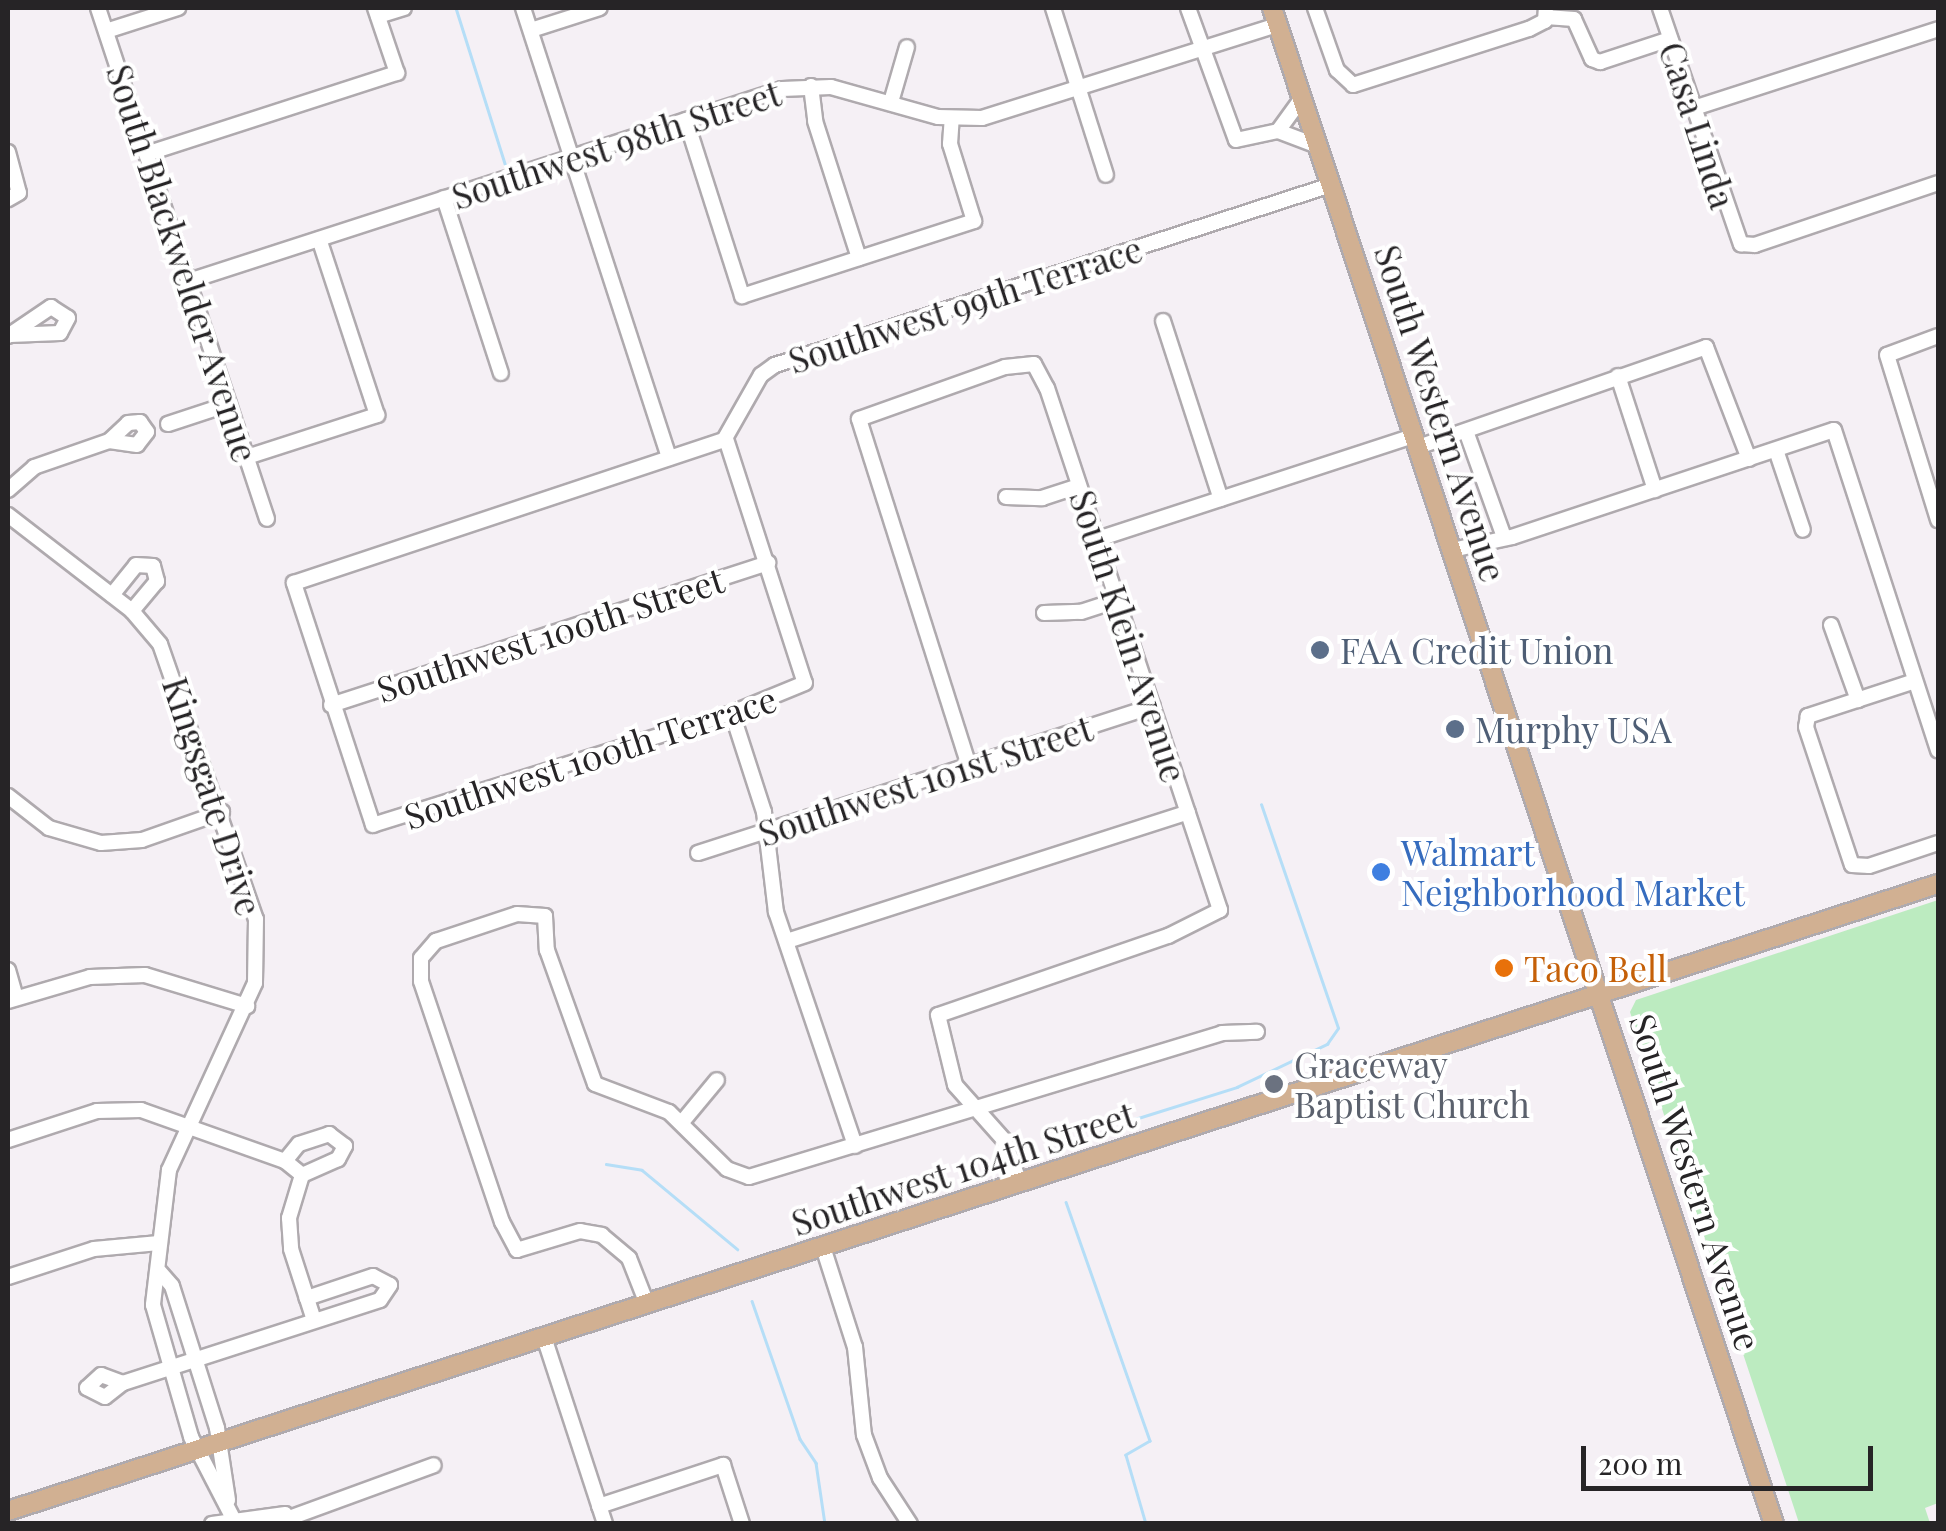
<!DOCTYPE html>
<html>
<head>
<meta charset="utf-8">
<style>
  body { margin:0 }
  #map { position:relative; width:1946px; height:1531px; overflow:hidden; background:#f5f0f5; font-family:"Playfair Display",serif }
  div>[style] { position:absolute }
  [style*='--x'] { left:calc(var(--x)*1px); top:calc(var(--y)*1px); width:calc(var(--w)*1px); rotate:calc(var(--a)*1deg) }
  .green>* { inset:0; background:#bcebc0 }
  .stream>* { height:2.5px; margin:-1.25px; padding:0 1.25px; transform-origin:1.25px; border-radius:1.25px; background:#b5def7 }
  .roads { filter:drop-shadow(2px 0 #afaaae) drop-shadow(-2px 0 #afaaae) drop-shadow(0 2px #afaaae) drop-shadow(0 -2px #afaaae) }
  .minor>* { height:14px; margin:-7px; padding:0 7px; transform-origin:7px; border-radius:7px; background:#fff }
  .major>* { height:18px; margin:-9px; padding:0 9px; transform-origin:9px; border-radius:9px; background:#d1b092 }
  .dots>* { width:28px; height:28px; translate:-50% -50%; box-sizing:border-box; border:5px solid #fff; border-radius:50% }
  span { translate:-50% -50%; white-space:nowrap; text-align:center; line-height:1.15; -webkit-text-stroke:8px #fff; paint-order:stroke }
  .street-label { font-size:35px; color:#262426 }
  .service-label { font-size:35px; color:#4e5e75 }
  .left { translate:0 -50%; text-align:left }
  .shop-label { font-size:35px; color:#366cbe }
  .food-label { font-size:35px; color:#c56008 }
  .worship-label { font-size:35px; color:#5b616d }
  .frame { position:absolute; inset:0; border:10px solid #262426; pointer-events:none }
  .scale { position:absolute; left:1581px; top:1446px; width:292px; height:45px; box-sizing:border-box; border:5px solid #262426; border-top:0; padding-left:12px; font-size:30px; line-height:35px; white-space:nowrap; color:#262426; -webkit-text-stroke:8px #fff; paint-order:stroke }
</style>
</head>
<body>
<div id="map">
  <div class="green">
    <div style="clip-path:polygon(1938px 900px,1938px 1503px,1925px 1508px,1930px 1523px,1799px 1523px,1630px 1012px,1636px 1000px)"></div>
  </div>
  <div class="stream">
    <div style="--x:456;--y:8;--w:170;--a:72.5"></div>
    <div style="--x:1133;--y:1126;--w:7;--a:-74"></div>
    <div style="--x:1135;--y:1119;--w:107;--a:-17.4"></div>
    <div style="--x:1237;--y:1087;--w:100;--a:-25.5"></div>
    <div style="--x:1327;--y:1044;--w:19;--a:-55"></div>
    <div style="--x:1338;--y:1028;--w:236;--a:-109"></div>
    <div style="--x:606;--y:1164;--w:36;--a:9"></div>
    <div style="--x:642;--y:1170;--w:124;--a:39.7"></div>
    <div style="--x:1066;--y:1202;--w:253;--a:70.6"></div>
    <div style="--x:1150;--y:1441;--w:28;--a:150"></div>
    <div style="--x:1126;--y:1455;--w:72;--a:73.8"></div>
    <div style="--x:752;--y:1301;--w:146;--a:70.8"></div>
    <div style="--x:800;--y:1439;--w:29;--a:56"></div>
    <div style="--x:816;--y:1463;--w:62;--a:81.6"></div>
  </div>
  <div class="roads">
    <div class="minor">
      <div style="--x:98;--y:8;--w:538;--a:71.7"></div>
      <div style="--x:523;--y:8;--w:473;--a:72"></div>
      <div style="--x:1053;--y:8;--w:175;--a:72.4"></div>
      <div style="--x:1188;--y:8;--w:140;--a:70"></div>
      <div style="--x:1236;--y:140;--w:43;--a:-12.1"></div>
      <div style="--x:1278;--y:131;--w:41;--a:-54"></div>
      <div style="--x:1315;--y:8;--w:66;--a:70.5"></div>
      <div style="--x:1337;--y:70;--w:22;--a:43"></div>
      <div style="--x:1353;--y:85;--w:185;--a:-17.7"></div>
      <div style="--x:1529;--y:29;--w:18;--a:-27"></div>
      <div style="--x:1545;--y:21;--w:13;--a:-86"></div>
      <div style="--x:1660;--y:8;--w:250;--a:71.1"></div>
      <div style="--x:1741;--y:244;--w:14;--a:4"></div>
      <div style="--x:1755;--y:245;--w:193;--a:-18.7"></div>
      <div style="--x:378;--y:16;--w:27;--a:-17"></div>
      <div style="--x:1546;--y:17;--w:28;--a:4"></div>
      <div style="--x:1574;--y:19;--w:44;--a:65.8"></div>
      <div style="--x:1592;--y:59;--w:9;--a:21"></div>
      <div style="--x:1600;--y:62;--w:74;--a:-18.2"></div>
      <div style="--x:531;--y:30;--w:72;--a:-17.7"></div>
      <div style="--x:106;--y:31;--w:76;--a:-17.7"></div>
      <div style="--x:811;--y:86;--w:35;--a:83"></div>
      <div style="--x:815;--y:121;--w:144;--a:72.2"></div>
      <div style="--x:891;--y:102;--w:57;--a:-73.8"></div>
      <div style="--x:1694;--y:108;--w:256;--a:-17.9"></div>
      <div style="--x:686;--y:120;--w:185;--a:72.3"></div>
      <div style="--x:742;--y:296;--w:244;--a:-17.9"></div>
      <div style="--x:974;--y:221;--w:81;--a:-107.3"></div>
      <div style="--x:950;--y:144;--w:26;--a:-86"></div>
      <div style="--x:1278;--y:131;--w:43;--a:20.6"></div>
      <div style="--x:8;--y:152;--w:42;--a:75"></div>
      <div style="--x:19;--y:193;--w:13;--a:151"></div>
      <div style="--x:146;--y:154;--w:264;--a:-17.9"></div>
      <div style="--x:397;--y:73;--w:69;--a:-108.7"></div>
      <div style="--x:444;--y:198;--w:184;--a:72"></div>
      <div style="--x:189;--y:281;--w:623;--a:-17.94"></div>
      <div style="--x:782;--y:89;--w:49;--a:-2.3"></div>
      <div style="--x:831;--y:87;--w:111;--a:15.7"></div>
      <div style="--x:938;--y:117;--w:44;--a:1.3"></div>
      <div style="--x:982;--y:118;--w:309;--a:-17.5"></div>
      <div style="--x:1163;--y:321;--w:187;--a:72"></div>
      <div style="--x:8;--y:336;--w:52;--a:-34"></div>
      <div style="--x:51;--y:307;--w:20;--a:33"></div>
      <div style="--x:68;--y:318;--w:17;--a:118"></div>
      <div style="--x:60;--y:333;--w:50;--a:177.7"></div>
      <div style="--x:1938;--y:336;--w:54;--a:159.6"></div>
      <div style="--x:1887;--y:355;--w:173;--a:72.8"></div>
      <div style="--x:1618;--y:376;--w:120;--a:72"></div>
      <div style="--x:168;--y:424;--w:64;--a:-18.2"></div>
      <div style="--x:1466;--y:431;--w:113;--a:70.3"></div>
      <div style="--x:726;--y:439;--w:256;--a:72.1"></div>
      <div style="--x:805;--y:683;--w:79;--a:157.7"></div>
      <div style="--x:732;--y:713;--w:376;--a:162.7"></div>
      <div style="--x:373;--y:825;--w:255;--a:-108.1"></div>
      <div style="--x:294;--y:583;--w:453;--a:-18.4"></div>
      <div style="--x:724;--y:440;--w:75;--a:-60.4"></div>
      <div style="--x:761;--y:375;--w:17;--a:-36"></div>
      <div style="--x:775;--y:365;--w:584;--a:-17.94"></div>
      <div style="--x:1418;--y:447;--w:305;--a:-19.1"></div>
      <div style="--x:1706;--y:347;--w:120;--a:69"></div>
      <div style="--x:1776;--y:450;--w:84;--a:71.4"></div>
      <div style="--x:247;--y:457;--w:137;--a:-17.9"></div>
      <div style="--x:377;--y:415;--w:185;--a:-108.2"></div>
      <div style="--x:8;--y:490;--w:35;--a:-41"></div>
      <div style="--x:34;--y:467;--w:79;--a:-19.1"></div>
      <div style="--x:109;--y:441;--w:26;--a:-43"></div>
      <div style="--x:128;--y:423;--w:12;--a:-5"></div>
      <div style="--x:140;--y:422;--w:12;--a:55"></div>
      <div style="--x:147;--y:432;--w:16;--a:128"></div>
      <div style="--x:137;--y:445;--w:28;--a:-172"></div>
      <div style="--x:1006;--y:497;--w:36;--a:2"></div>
      <div style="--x:1042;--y:498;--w:39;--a:-18"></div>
      <div style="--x:8;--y:515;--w:157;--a:37.7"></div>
      <div style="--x:132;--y:611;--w:43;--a:49.7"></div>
      <div style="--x:160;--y:644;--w:291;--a:70.8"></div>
      <div style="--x:256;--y:919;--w:64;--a:90.9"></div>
      <div style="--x:255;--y:983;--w:206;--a:114.7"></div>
      <div style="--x:169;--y:1170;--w:136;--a:96.8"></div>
      <div style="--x:153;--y:1305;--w:137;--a:73.9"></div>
      <div style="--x:191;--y:1437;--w:98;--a:62.7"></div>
      <div style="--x:1098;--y:539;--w:332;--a:-18.1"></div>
      <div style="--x:1452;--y:550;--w:61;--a:-12.2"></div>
      <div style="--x:1512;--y:537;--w:339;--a:-18.4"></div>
      <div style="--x:1834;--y:430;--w:337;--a:72"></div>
      <div style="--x:112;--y:595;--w:38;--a:-51"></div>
      <div style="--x:136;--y:565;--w:17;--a:3"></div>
      <div style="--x:153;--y:566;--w:16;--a:75"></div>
      <div style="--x:157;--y:581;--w:39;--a:130"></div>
      <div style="--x:1044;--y:613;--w:37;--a:-2"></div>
      <div style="--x:1081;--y:612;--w:38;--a:-18"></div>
      <div style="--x:1831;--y:625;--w:80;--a:70.2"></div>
      <div style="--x:1915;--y:681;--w:113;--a:161.9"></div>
      <div style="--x:1808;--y:716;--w:11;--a:100"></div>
      <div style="--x:1806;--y:727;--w:145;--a:71.6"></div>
      <div style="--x:1852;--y:865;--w:17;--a:3"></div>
      <div style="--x:1869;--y:866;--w:73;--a:-18.4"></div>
      <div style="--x:331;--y:705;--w:460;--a:-18"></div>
      <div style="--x:732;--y:713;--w:104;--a:72.1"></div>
      <div style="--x:764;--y:812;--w:101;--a:83.2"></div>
      <div style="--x:776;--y:912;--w:247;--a:71.3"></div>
      <div style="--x:969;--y:766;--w:364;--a:-107.6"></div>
      <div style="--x:859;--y:419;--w:155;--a:-19.6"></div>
      <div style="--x:1005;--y:367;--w:29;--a:-6"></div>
      <div style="--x:1034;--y:364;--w:27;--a:62"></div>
      <div style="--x:1047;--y:388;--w:550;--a:71.66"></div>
      <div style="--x:1220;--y:910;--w:58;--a:153.4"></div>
      <div style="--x:1168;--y:936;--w:243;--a:161"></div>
      <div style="--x:938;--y:1015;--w:72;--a:76.3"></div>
      <div style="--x:955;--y:1085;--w:74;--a:48.3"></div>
      <div style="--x:1004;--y:1140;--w:46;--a:69.6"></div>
      <div style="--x:8;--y:796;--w:52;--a:38"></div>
      <div style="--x:49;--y:828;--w:54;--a:16.1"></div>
      <div style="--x:101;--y:843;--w:41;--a:-4.2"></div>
      <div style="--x:142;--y:840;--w:85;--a:-19.3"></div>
      <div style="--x:698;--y:853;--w:478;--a:-17.9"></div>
      <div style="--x:787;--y:941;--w:421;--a:-17.8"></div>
      <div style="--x:8;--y:970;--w:29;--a:74"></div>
      <div style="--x:8;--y:1001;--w:85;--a:-16.3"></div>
      <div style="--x:90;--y:977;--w:55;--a:-2.1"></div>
      <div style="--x:145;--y:975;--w:107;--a:16.9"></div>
      <div style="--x:683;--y:1121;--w:53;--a:-50.3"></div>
      <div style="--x:8;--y:1140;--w:94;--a:-18"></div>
      <div style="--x:97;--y:1111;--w:44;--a:-1.3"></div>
      <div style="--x:141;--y:1110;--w:153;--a:19.5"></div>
      <div style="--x:285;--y:1161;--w:22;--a:39"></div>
      <div style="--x:285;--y:1161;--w:22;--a:-51"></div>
      <div style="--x:299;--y:1144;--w:32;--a:-18"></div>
      <div style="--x:329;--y:1134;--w:20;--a:37"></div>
      <div style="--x:345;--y:1146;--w:15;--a:118"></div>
      <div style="--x:338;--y:1159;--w:39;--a:156"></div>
      <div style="--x:302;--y:1175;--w:45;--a:106.8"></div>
      <div style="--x:289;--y:1218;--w:31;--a:86"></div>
      <div style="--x:291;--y:1249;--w:75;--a:72.1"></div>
      <div style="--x:823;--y:1247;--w:105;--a:72.3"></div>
      <div style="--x:855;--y:1347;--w:88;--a:84.2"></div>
      <div style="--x:864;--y:1435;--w:46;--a:69.6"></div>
      <div style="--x:880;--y:1478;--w:55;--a:56.9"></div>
      <div style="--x:160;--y:1272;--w:18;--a:49"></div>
      <div style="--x:172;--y:1286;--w:149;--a:72.4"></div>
      <div style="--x:217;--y:1428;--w:73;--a:81.3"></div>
      <div style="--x:8;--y:1277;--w:90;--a:-18"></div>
      <div style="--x:94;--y:1249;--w:65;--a:-5.3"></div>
      <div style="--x:647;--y:1304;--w:49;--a:-111.4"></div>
      <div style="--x:629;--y:1258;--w:35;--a:-140"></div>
      <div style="--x:602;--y:1235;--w:22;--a:-170"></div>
      <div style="--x:580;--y:1231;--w:66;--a:163.2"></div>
      <div style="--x:517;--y:1250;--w:32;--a:-118"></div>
      <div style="--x:502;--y:1222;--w:254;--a:-108.6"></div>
      <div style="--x:421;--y:981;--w:23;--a:-90"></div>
      <div style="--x:421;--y:958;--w:23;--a:-49"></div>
      <div style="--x:436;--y:941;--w:85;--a:-18.4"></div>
      <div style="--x:517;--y:914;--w:28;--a:4"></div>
      <div style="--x:545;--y:916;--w:34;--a:87"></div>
      <div style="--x:547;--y:950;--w:142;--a:70.3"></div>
      <div style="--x:595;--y:1084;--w:79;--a:20.7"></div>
      <div style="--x:669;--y:1112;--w:81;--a:44.5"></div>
      <div style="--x:727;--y:1169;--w:23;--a:20"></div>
      <div style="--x:749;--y:1177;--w:494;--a:-16.9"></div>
      <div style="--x:1222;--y:1033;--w:35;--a:-2"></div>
      <div style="--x:544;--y:1337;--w:197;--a:71.9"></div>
      <div style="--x:123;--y:1383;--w:23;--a:-160"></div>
      <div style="--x:101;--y:1375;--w:19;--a:137"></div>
      <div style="--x:87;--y:1388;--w:20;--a:27"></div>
      <div style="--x:105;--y:1397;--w:23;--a:-38"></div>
      <div style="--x:123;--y:1383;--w:270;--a:-17.9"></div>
      <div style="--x:380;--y:1300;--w:18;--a:-56"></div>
      <div style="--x:390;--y:1285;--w:19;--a:-152"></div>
      <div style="--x:373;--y:1276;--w:70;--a:161.6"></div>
      <div style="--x:599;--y:1506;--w:131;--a:-18.3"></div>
      <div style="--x:723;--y:1465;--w:62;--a:72.1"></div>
      <div style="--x:212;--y:1524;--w:74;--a:-7.8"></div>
      <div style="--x:273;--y:1524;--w:171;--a:-20.1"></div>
    </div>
    <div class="major">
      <div style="--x:1272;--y:8;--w:1597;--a:71.68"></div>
      <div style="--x:8;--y:1511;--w:2029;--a:-18"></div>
    </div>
  </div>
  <div class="dots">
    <div style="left:1320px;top:650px;background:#5c6f8a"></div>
    <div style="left:1455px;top:729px;background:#5c6f8a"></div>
    <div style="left:1381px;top:872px;background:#3f7fe0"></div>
    <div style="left:1504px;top:968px;background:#e8710a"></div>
    <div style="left:1274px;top:1084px;background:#6b7280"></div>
  </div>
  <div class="street-label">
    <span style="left:1698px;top:125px;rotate:72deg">Casa Linda</span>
    <span style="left:616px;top:144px;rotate:-18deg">Southwest 98th Street</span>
    <span style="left:183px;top:263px;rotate:72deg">South Blackwelder Avenue</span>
    <span style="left:965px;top:304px;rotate:-18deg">Southwest 99th Terrace</span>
    <span style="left:1441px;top:413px;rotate:72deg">South Western Avenue</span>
    <span style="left:550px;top:634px;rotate:-18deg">Southwest 100th Street</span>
    <span style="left:1129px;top:636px;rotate:72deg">South Klein Avenue</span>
    <span style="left:590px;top:757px;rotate:-18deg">Southwest 100th Terrace</span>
    <span style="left:925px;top:780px;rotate:-18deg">Southwest 101st Street</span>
    <span style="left:213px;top:796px;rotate:72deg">Kingsgate Drive</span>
    <span style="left:963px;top:1168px;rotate:-18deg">Southwest 104th Street</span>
    <span style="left:1696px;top:1182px;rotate:72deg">South Western Avenue</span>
  </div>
  <div class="service-label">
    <span class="left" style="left:1340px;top:650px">FAA Credit Union</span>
    <span class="left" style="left:1475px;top:729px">Murphy USA</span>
  </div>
  <div class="shop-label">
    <span class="left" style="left:1401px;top:872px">Walmart<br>Neighborhood Market</span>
  </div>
  <div class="food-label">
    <span class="left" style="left:1524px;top:968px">Taco Bell</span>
  </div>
  <div class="worship-label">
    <span class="left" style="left:1294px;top:1084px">Graceway<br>Baptist Church</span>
  </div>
  <div class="frame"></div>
  <div class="scale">200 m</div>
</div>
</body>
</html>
